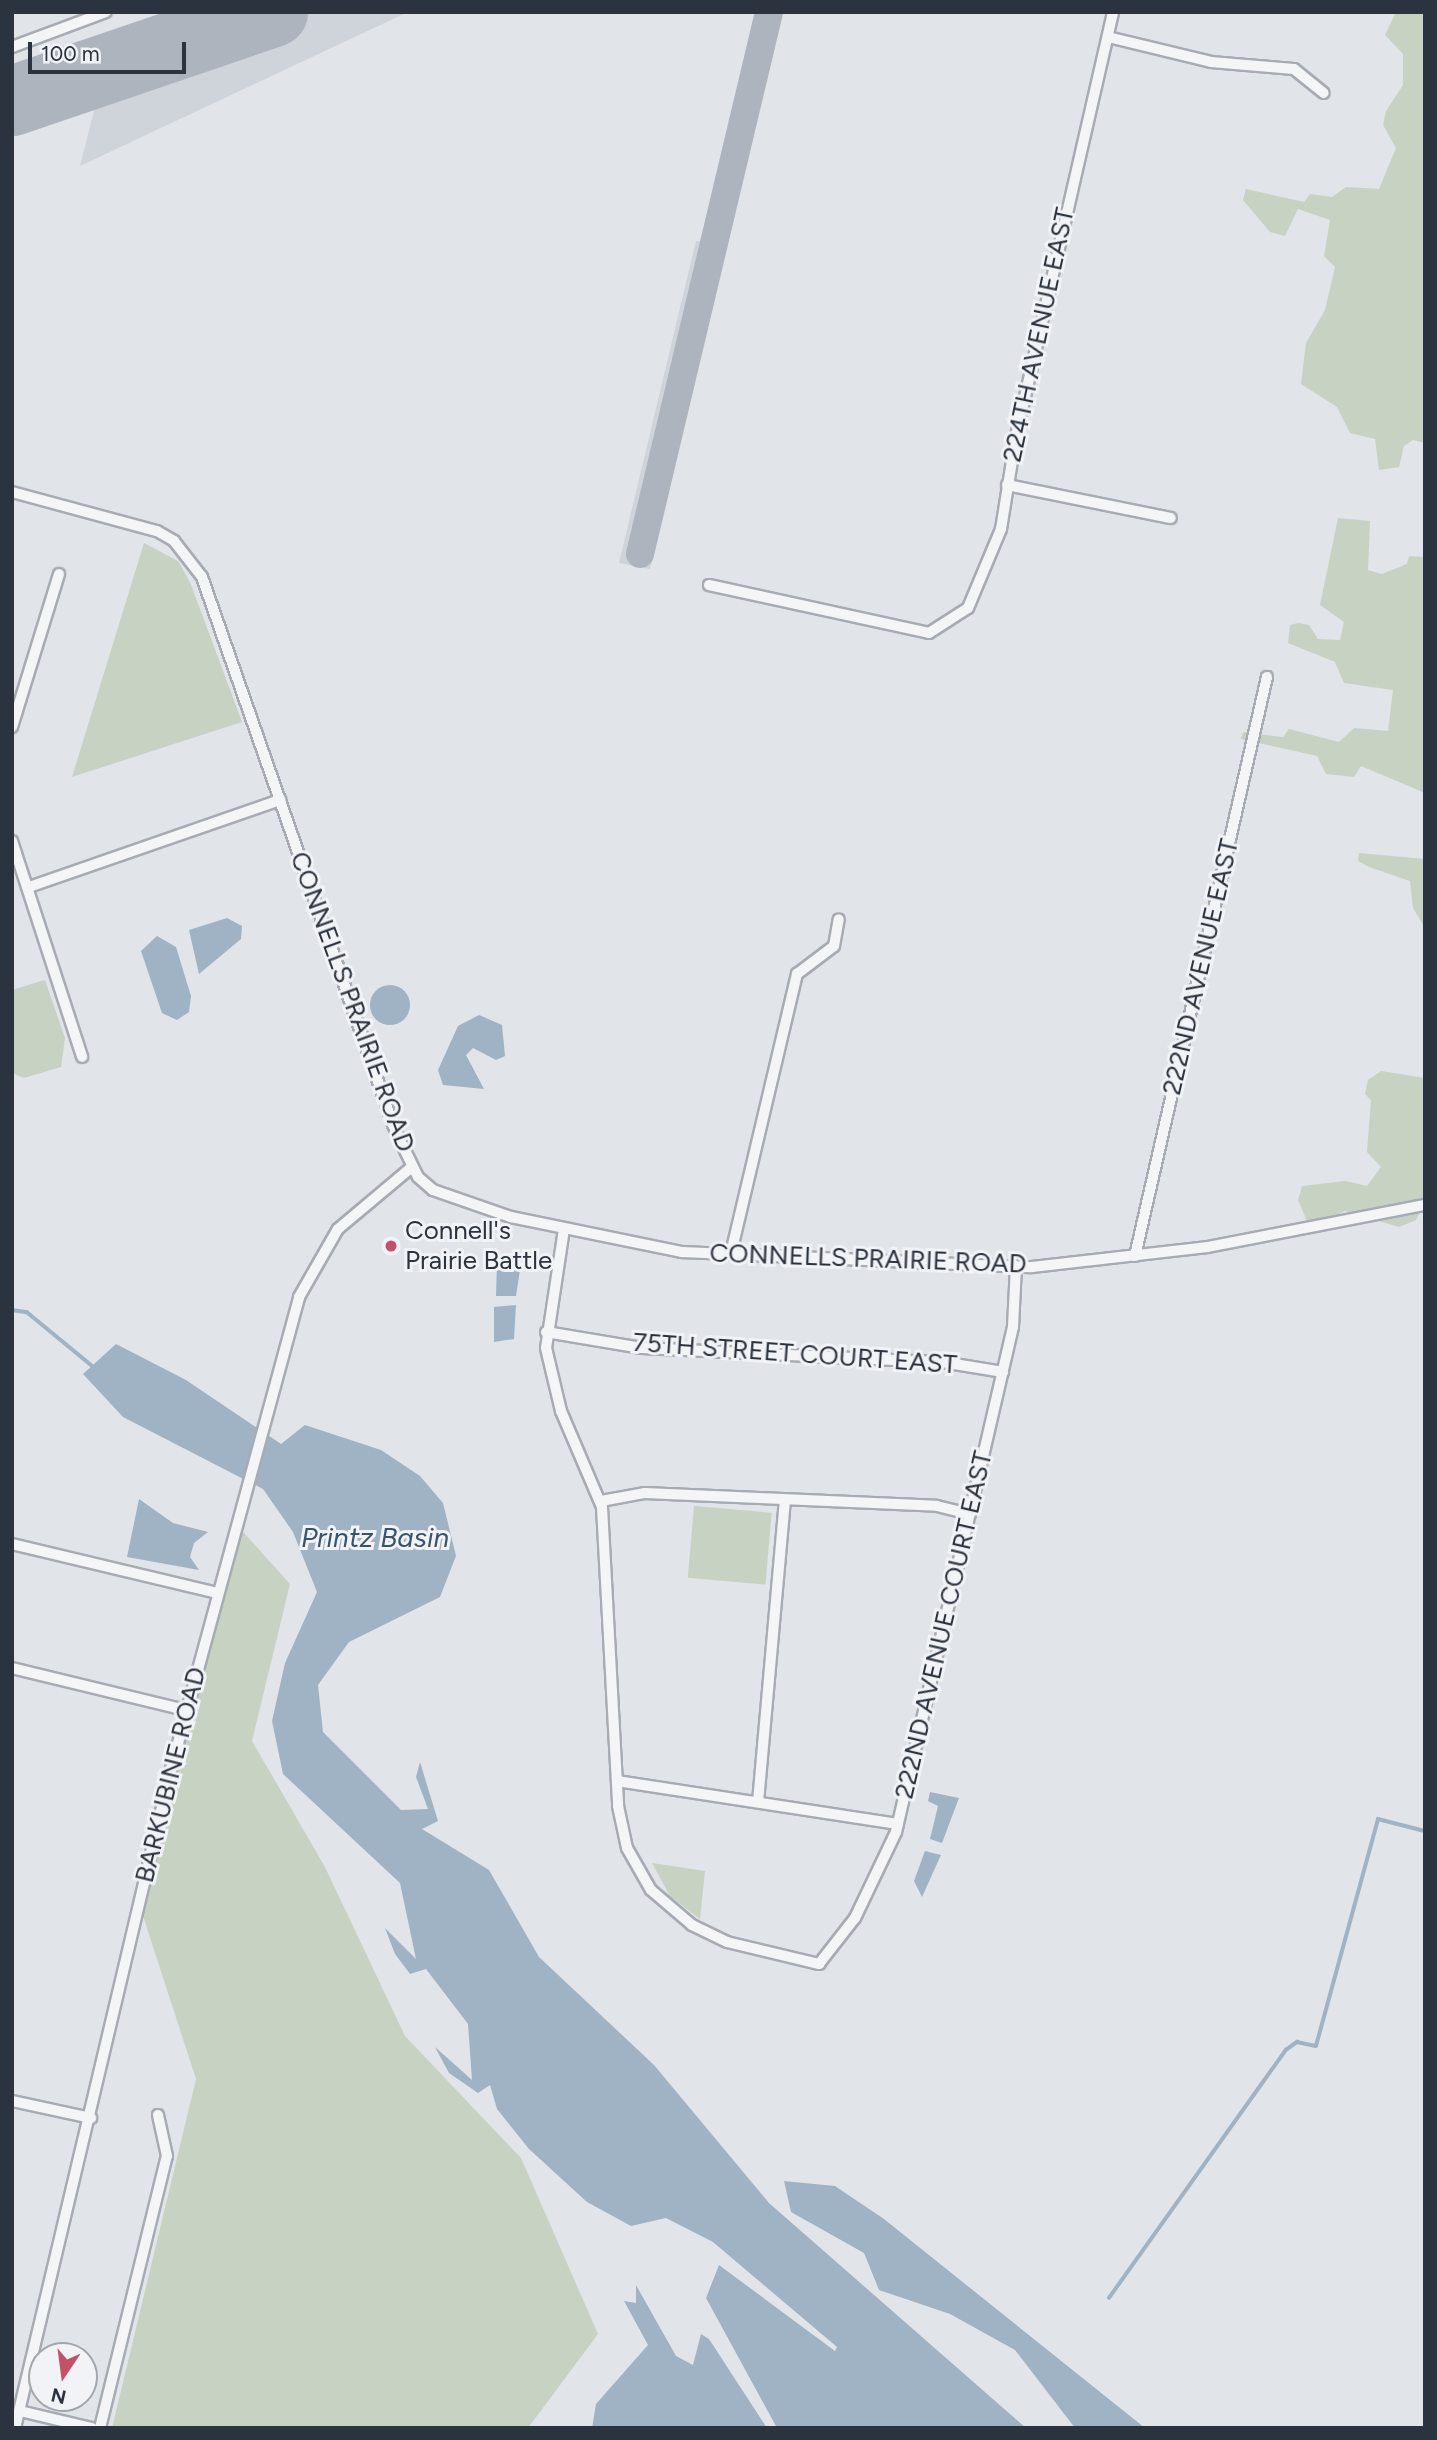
<!DOCTYPE html>
<html>
<head>
<meta charset="utf-8">
<style>
  body { margin:0 }
  #map { position:relative; width:1437px; height:2440px; overflow:hidden; background:#e1e4e9; font-family:Figtree,sans-serif }
  div>[style] { position:absolute }
  [style*='--x'] { left:calc(var(--x)*1px); top:calc(var(--y)*1px); width:calc(var(--w)*1px); rotate:calc(var(--a)*1deg) }
  .built>* { inset:0; background:#cfd4da }
  .green>* { inset:0; background:#c7d2c3; transform-origin:0 0 }
  .water>* { inset:0; background:#9fb3c5 }
  .round { border-radius:50% }
  .stream>* { height:3.5px; margin:-1.75px; padding:0 1.75px; transform-origin:1.75px; border-radius:1.75px; background:#9fb3c5 }
  .taxiway>* { height:28px; margin:-14px; padding:0 14px; transform-origin:14px; border-radius:14px; background:#aeb4bd }
  .runway>* { height:70px; margin:-35px; padding:0 35px; transform-origin:35px; border-radius:35px; background:#aeb4bd }
  .roads { filter:drop-shadow(2px 0 #a7abb3) drop-shadow(-2px 0 #a7abb3) drop-shadow(0 2px #a7abb3) drop-shadow(0 -2px #a7abb3) }
  .minor>* { height:10px; margin:-5px; padding:0 5px; transform-origin:5px; border-radius:5px; background:#f4f5f7 }
  .dots>* { width:19px; height:19px; translate:-50% -50%; box-sizing:border-box; border:4px solid #f1f3f6; border-radius:50% }
  span { translate:-50% -50%; white-space:nowrap; text-align:center; line-height:1.15; -webkit-text-stroke:6px #f1f3f6; paint-order:stroke }
  .street-label { font-size:26px; color:#2b333f }
  .poi-label { font-size:26px; color:#2b333f }
  .left { translate:0 -50%; text-align:left }
  .water-label { font-size:28px; color:#38536f; font-style:italic }
  .frame { position:absolute; inset:0; border:14px solid #2b333f; pointer-events:none }
  .north { position:absolute; left:28px; top:2342px; width:70px; height:70px; box-sizing:border-box; background:#f1f3f6; border:2px solid #a2a6ad; border-radius:50%; rotate:193deg; font-size:19px; font-weight:700; line-height:28px; text-align:center; color:#2b333f }
  .north::after { content:''; display:block; margin:auto; width:24px; height:32px; background:#c35167; clip-path:polygon(50% 0,100% 100%,50% 72%,0 100%) }
  .scale { position:absolute; left:28px; top:42px; width:158px; height:32px; box-sizing:border-box; border:4px solid #2b333f; border-top:0; padding-left:9px; font-size:21px; line-height:24px; white-space:nowrap; color:#2b333f; -webkit-text-stroke:5px #f1f3f6; paint-order:stroke }
</style>
</head>
<body>
<div id="map">
  <div class="built">
    <div style="clip-path:polygon(254px 12px,408px 12px,80px 166px,96px 103px,12px 133px,12px 96px)"></div>
    <div style="clip-path:polygon(763px 12px,783px 12px,650px 569px,619px 563px,696px 241px,711px 243px)"></div>
  </div>
  <div class="green">
    <div style="clip-path:polygon(1396px 12px,1425px 13px,1425px 443px,1413px 440px,1404px 446px,1399px 467px,1379px 470px,1375px 439px,1350px 433px,1337px 407px,1301px 384px,1306px 343px,1325px 310px,1335px 267px,1324px 256px,1330px 220px,1298px 209px,1285px 236px,1270px 232px,1243px 200px,1246px 189px,1304px 202px,1310px 194px,1332px 197px,1346px 187px,1379px 189px,1396px 148px,1383px 125px,1386px 111px,1403px 85px,1403px 54px,1385px 35px)"></div>
    <div style="clip-path:polygon(1338px 518px,1370px 521px,1368px 570px,1382px 574px,1407px 564px,1409px 556px,1425px 557px,1425px 793px,1361px 766px,1354px 777px,1326px 774px,1317px 756px,1241px 739px,1243px 732px,1283px 737px,1289px 729px,1339px 742px,1354px 728px,1388px 731px,1393px 690px,1344px 683px,1335px 662px,1288px 643px,1290px 625px,1298px 623px,1309px 625px,1318px 639px,1340px 640px,1344px 622px,1320px 605px)"></div>
    <div style="clip-path:polygon(144px 543px,178px 561px,190px 582px,242px 722px,72px 777px)"></div>
    <div style="clip-path:polygon(1359px 853px,1425px 859px,1425px 928px,1413px 908px,1410px 881px,1369px 867px,1358px 861px)"></div>
    <div style="clip-path:polygon(45px 980px,65px 1038px,61px 1067px,24px 1078px,12px 1073px,12px 990px)"></div>
    <div style="clip-path:polygon(1381px 1071px,1425px 1078px,1425px 1203px,1416px 1220px,1399px 1227px,1345px 1211px,1318px 1224px,1307px 1221px,1298px 1200px,1302px 1186px,1345px 1181px,1367px 1186px,1381px 1167px,1367px 1152px,1371px 1100px,1365px 1094px,1368px 1080px)"></div>
    <div style="left:694px;top:1506px;width:78px;height:72px;rotate:5deg"></div>
    <div style="clip-path:polygon(237px 1525px,290px 1584px,252px 1741px,325px 1867px,405px 2036px,521px 2158px,598px 2334px,528px 2428px,112px 2428px,196px 2079px,143px 1916px)"></div>
    <div style="clip-path:polygon(652px 1863px,705px 1871px,700px 1919px,670px 1896px)"></div>
  </div>
  <div class="water">
    <div style="clip-path:polygon(227px 918px,242px 926px,241px 939px,199px 974px,189px 930px)"></div>
    <div style="clip-path:polygon(157px 936px,176px 947px,191px 996px,189px 1012px,177px 1020px,162px 1013px,141px 951px)"></div>
    <div class="round" style="left:370px;top:985px;width:40px;height:40px"></div>
    <div style="clip-path:polygon(479px 1015px,502px 1025px,505px 1056px,496px 1060px,473px 1048px,466px 1055px,484px 1089px,443px 1085px,438px 1070px,458px 1026px)"></div>
    <div style="clip-path:polygon(497px 1262px,514px 1262px,520px 1270px,516px 1296px,496px 1296px)"></div>
    <div style="clip-path:polygon(516px 1305px,514px 1339px,494px 1342px,494px 1307px)"></div>
    <div style="clip-path:polygon(116px 1344px,186px 1380px,281px 1444px,305px 1425px,381px 1450px,420px 1476px,443px 1503px,456px 1556px,440px 1597px,349px 1642px,318px 1685px,323px 1732px,401px 1810px,428px 1809px,416px 1777px,420px 1762px,438px 1821px,422px 1829px,489px 1870px,539px 1957px,654px 2065px,769px 2203px,1026px 2428px,777px 2428px,706px 2298px,719px 2265px,835px 2351px,837px 2347px,713px 2242px,666px 2218px,631px 2226px,587px 2202px,529px 2149px,497px 2109px,490px 2085px,478px 2093px,449px 2073px,435px 2047px,472px 2080px,468px 2024px,426px 1969px,410px 1974px,395px 1954px,385px 1928px,416px 1959px,400px 1883px,283px 1774px,272px 1721px,285px 1663px,317px 1592px,293px 1532px,263px 1489px,123px 1417px,83px 1374px)"></div>
    <div style="clip-path:polygon(139px 1499px,173px 1523px,208px 1532px,194px 1543px,190px 1557px,199px 1570px,127px 1557px)"></div>
    <div style="clip-path:polygon(930px 1792px,959px 1798px,942px 1843px,930px 1839px,938px 1806px,928px 1801px)"></div>
    <div style="clip-path:polygon(925px 1851px,941px 1855px,922px 1897px,914px 1881px)"></div>
    <div style="clip-path:polygon(784px 2181px,835px 2186px,884px 2219px,1145px 2428px,1075px 2428px,1015px 2350px,950px 2314px,879px 2290px,864px 2253px,791px 2212px)"></div>
    <div style="clip-path:polygon(636px 2285px,676px 2356px,693px 2365px,701px 2334px,709px 2339px,767px 2428px,592px 2428px,596px 2404px,648px 2345px,624px 2301px,636px 2303px)"></div>
  </div>
  <div class="stream">
    <div style="--x:12;--y:1310;--w:15;--a:8"></div>
    <div style="--x:27;--y:1312;--w:88;--a:39.5"></div>
    <div style="--x:1109;--y:2298;--w:305;--a:-54.5"></div>
    <div style="--x:1286;--y:2050;--w:14;--a:-36"></div>
    <div style="--x:1297;--y:2042;--w:19;--a:12"></div>
    <div style="--x:1316;--y:2046;--w:235;--a:-74.7"></div>
    <div style="--x:1378;--y:1819;--w:49;--a:14.3"></div>
  </div>
  <div class="taxiway">
    <div style="--x:640;--y:554;--w:557;--a:-76.61"></div>
  </div>
  <div class="runway">
    <div style="--x:12;--y:101;--w:276;--a:-18.8"></div>
  </div>
  <div class="roads">
    <div class="minor">
      <div style="--x:1108;--y:37;--w:106;--a:13.6"></div>
      <div style="--x:1211;--y:62;--w:83;--a:4.8"></div>
      <div style="--x:1294;--y:69;--w:38;--a:39"></div>
      <div style="--x:12;--y:47;--w:100;--a:-20.4"></div>
      <div style="--x:1007;--y:485;--w:167;--a:11.4"></div>
      <div style="--x:12;--y:492;--w:150;--a:15.1"></div>
      <div style="--x:157;--y:531;--w:20;--a:30"></div>
      <div style="--x:174;--y:541;--w:46;--a:52.1"></div>
      <div style="--x:202;--y:577;--w:586;--a:70.76"></div>
      <div style="--x:395;--y:1130;--w:52;--a:63.9"></div>
      <div style="--x:418;--y:1177;--w:20;--a:41"></div>
      <div style="--x:433;--y:1190;--w:83;--a:19.1"></div>
      <div style="--x:511;--y:1217;--w:175;--a:11.6"></div>
      <div style="--x:682;--y:1252;--w:350;--a:2.5"></div>
      <div style="--x:1032;--y:1267;--w:177;--a:-6.5"></div>
      <div style="--x:1208;--y:1247;--w:221;--a:-11"></div>
      <div style="--x:709;--y:585;--w:225;--a:12.3"></div>
      <div style="--x:929;--y:633;--w:46;--a:-32.7"></div>
      <div style="--x:968;--y:608;--w:86;--a:-67.3"></div>
      <div style="--x:1001;--y:529;--w:94;--a:-80.8"></div>
      <div style="--x:1016;--y:436;--w:435;--a:-77.1"></div>
      <div style="--x:12;--y:727;--w:160;--a:-72.9"></div>
      <div style="--x:12;--y:841;--w:227;--a:72"></div>
      <div style="--x:29;--y:887;--w:266;--a:-19.1"></div>
      <div style="--x:564;--y:1229;--w:120;--a:98.6"></div>
      <div style="--x:546;--y:1348;--w:65;--a:76.6"></div>
      <div style="--x:561;--y:1411;--w:104;--a:66.9"></div>
      <div style="--x:602;--y:1507;--w:299;--a:86.9"></div>
      <div style="--x:618;--y:1806;--w:43;--a:77.9"></div>
      <div style="--x:627;--y:1848;--w:48;--a:60.3"></div>
      <div style="--x:651;--y:1890;--w:54;--a:40.5"></div>
      <div style="--x:692;--y:1925;--w:39;--a:26"></div>
      <div style="--x:727;--y:1942;--w:95;--a:13.4"></div>
      <div style="--x:819;--y:1964;--w:58;--a:-52"></div>
      <div style="--x:855;--y:1918;--w:95;--a:-64.5"></div>
      <div style="--x:896;--y:1832;--w:518;--a:-76.96"></div>
      <div style="--x:1013;--y:1327;--w:61;--a:-87.2"></div>
      <div style="--x:731;--y:1253;--w:287;--a:-76.7"></div>
      <div style="--x:797;--y:974;--w:46;--a:-37.1"></div>
      <div style="--x:834;--y:946;--w:27;--a:-80"></div>
      <div style="--x:1135;--y:1256;--w:594;--a:-77.16"></div>
      <div style="--x:546;--y:1332;--w:97;--a:9.5"></div>
      <div style="--x:642;--y:1348;--w:300;--a:2.7"></div>
      <div style="--x:942;--y:1362;--w:62;--a:9.3"></div>
      <div style="--x:601;--y:1501;--w:45;--a:-10.3"></div>
      <div style="--x:645;--y:1493;--w:292;--a:2.5"></div>
      <div style="--x:937;--y:1506;--w:34;--a:14"></div>
      <div style="--x:12;--y:1544;--w:211;--a:13.4"></div>
      <div style="--x:12;--y:1668;--w:179;--a:13.6"></div>
      <div style="--x:617;--y:1781;--w:284;--a:8.7"></div>
      <div style="--x:758;--y:1802;--w:303;--a:-84.9"></div>
      <div style="--x:12;--y:2101;--w:81;--a:12.1"></div>
      <div style="--x:20;--y:2411;--w:74;--a:13.3"></div>
      <div style="--x:15;--y:2428;--w:677;--a:-76.68"></div>
      <div style="--x:171;--y:1769;--w:489;--a:-74.8"></div>
      <div style="--x:299;--y:1297;--w:78;--a:-60.2"></div>
      <div style="--x:338;--y:1229;--w:97;--a:-40"></div>
      <div style="--x:100;--y:2428;--w:280;--a:-76.2"></div>
      <div style="--x:167;--y:2156;--w:42;--a:-102.4"></div>
    </div>
  </div>
  <div class="dots">
    <div style="left:391px;top:1246px;background:#c35167"></div>
  </div>
  <div class="street-label">
    <span style="left:1039px;top:335px;rotate:-78deg">224TH AVENUE EAST</span>
    <span style="left:1201px;top:967px;rotate:-77deg">222ND AVENUE EAST</span>
    <span style="left:352px;top:1002px;rotate:70deg">CONNELLS PRAIRIE ROAD</span>
    <span style="left:868px;top:1259px;rotate:2deg">CONNELLS PRAIRIE ROAD</span>
    <span style="left:795px;top:1354px;rotate:4deg">75TH STREET COURT EAST</span>
    <span style="left:944px;top:1625px;rotate:-77deg">222ND AVENUE COURT EAST</span>
    <span style="left:171px;top:1775px;rotate:-76deg">BARKUBINE ROAD</span>
  </div>
  <div class="poi-label">
    <span class="left" style="left:405px;top:1246px">Connell's<br>Prairie Battle</span>
  </div>
  <div class="water-label">
    <span style="left:375px;top:1537px">Printz Basin</span>
  </div>
  <div class="frame"></div>
  <div class="north">N</div>
  <div class="scale">100 m</div>
</div>
</body>
</html>
